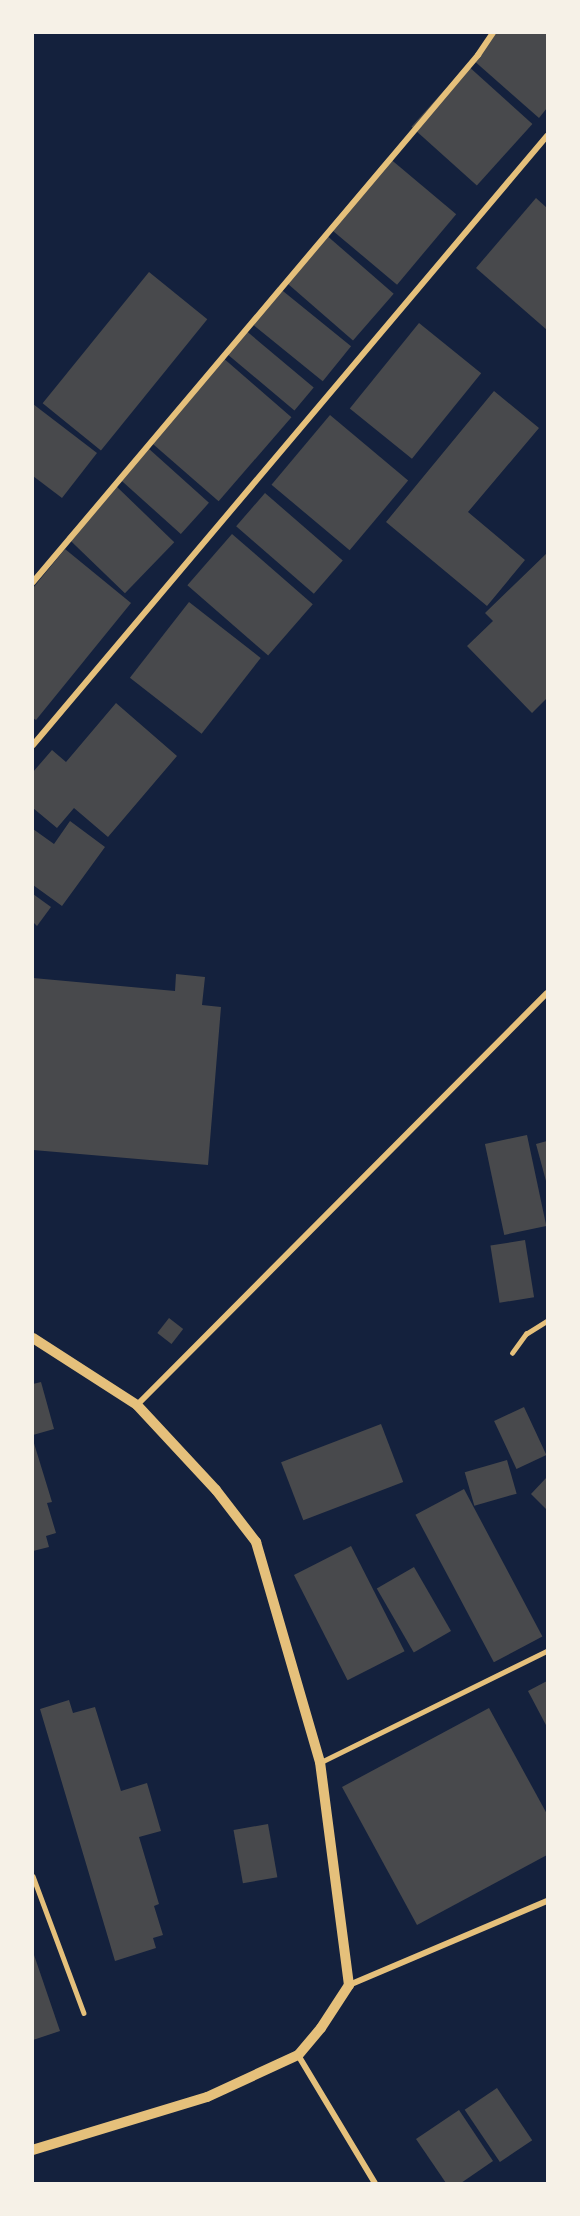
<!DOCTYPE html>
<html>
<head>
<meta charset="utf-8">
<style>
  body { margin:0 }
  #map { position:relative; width:580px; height:2216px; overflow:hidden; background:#14213d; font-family:"IBM Plex Sans",sans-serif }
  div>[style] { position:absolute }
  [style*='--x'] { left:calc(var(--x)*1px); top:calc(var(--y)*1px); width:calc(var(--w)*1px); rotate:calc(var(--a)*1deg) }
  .building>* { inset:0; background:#48494c; transform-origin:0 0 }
  .service>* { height:4.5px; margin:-2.25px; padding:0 2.25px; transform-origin:2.25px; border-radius:2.25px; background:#e5c07b }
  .minor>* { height:6px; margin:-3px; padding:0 3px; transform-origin:3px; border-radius:3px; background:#e5c07b }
  .tertiary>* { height:10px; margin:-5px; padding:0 5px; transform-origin:5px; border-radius:5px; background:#e5c07b }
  span { translate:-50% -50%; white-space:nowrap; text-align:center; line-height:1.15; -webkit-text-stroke:6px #f6f1e7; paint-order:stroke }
  .frame { position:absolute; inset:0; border:34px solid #f6f1e7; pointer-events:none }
</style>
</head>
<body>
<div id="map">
  <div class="building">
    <div style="clip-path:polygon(494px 33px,547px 33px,547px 108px,539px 118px,472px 59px)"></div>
    <div style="left:467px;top:65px;width:88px;height:83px;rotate:42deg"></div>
    <div style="left:388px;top:157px;width:89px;height:92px;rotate:40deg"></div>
    <div style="clip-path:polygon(536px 198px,547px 208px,547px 330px,476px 268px)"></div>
    <div style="left:325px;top:234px;width:91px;height:62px;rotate:41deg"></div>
    <div style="left:149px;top:272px;width:75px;height:169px;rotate:39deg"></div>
    <div style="left:278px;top:287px;width:94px;height:45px;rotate:39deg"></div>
    <div style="left:419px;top:323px;width:80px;height:110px;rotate:39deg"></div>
    <div style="left:244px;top:329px;width:91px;height:30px;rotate:40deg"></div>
    <div style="left:222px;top:357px;width:92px;height:111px;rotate:41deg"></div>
    <div style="clip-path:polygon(494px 391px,539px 428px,468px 512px,525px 560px,487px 606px,386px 522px)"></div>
    <div style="clip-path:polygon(33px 404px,97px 453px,62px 498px,33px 476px)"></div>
    <div style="left:330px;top:415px;width:102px;height:91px;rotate:40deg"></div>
    <div style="left:148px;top:448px;width:82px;height:42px;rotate:42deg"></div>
    <div style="left:116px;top:486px;width:81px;height:71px;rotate:44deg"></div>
    <div style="left:265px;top:493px;width:103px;height:44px;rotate:41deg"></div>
    <div style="left:232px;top:534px;width:107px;height:68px;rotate:41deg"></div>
    <div style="clip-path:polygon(65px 549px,131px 603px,36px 720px,33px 718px,33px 588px)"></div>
    <div style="clip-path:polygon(547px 553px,547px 698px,532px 713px,467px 646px,493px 621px,485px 613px)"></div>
    <div style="left:189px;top:602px;width:91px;height:96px;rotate:38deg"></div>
    <div style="clip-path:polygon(116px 703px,177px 756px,108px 837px,74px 808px,57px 828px,33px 808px,33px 772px,52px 750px,66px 762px)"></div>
    <div style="clip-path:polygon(70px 821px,105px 847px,62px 906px,33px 885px,33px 829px,54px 844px)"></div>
    <div style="clip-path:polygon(33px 894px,51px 907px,37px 926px,33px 922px)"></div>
    <div style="clip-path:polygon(176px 974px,205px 977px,202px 1005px,221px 1007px,208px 1165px,33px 1150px,33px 978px,175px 991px)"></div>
    <div style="left:527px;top:1135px;width:93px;height:43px;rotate:78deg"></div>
    <div style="clip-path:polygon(547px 1141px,547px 1181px,546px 1181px,536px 1144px)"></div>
    <div style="left:525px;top:1240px;width:58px;height:35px;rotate:81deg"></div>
    <div style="left:169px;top:1318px;width:18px;height:19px;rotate:38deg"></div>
    <div style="clip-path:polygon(41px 1382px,54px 1429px,33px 1435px,33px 1384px)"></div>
    <div style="left:524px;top:1407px;width:53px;height:33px;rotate:65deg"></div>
    <div style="left:381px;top:1424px;width:62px;height:107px;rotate:69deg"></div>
    <div style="clip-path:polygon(33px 1440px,52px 1502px,47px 1503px,56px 1533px,46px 1536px,49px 1547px,33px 1551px)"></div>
    <div style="left:507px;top:1460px;width:35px;height:44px;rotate:74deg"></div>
    <div style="clip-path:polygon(547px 1477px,547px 1510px,531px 1494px)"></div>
    <div style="left:464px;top:1489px;width:167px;height:55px;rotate:62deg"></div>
    <div style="left:351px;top:1546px;width:118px;height:64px;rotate:63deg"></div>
    <div style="left:414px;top:1567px;width:74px;height:43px;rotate:60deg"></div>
    <div style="clip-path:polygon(547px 1681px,547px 1727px,528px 1691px)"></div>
    <div style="clip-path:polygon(69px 1700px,73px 1713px,95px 1707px,121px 1791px,147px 1783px,161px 1831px,139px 1837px,159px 1904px,154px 1906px,163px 1935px,153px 1938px,156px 1948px,115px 1961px,40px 1709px)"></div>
    <div style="clip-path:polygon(489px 1708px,547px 1814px,547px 1855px,417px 1925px,342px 1787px)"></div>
    <div style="left:268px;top:1824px;width:54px;height:35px;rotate:80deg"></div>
    <div style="clip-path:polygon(33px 1952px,60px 2031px,33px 2040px)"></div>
    <div style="left:497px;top:2088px;width:63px;height:39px;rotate:56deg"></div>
    <div style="clip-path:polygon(459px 2110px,493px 2161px,461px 2183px,446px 2183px,416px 2139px)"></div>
  </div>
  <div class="service">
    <div style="--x:512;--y:1353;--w:24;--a:-54"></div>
    <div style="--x:526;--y:1334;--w:25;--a:-32"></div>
    <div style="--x:321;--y:1762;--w:252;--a:-26.2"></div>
    <div style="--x:33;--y:1876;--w:146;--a:69.6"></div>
  </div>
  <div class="minor">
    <div style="--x:33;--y:582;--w:690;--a:-49.82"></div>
    <div style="--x:478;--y:55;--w:27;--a:-56"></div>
    <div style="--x:33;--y:745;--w:797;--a:-49.84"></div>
    <div style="--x:137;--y:1405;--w:581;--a:-45.14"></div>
    <div style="--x:349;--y:1985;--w:215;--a:-23"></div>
    <div style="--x:298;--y:2055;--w:149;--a:59"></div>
  </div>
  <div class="tertiary">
    <div style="--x:33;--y:1338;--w:124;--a:32.8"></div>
    <div style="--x:137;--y:1405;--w:116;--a:47.1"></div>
    <div style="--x:216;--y:1490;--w:66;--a:52.4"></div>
    <div style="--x:256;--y:1542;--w:229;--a:73.8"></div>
    <div style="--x:320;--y:1762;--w:225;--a:82.6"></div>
    <div style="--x:349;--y:1985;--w:51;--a:123.1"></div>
    <div style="--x:321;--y:2028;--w:35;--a:130"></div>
    <div style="--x:298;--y:2055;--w:100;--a:155.2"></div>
    <div style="--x:207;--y:2097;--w:182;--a:163.1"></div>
  </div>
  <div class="frame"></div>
</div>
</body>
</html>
